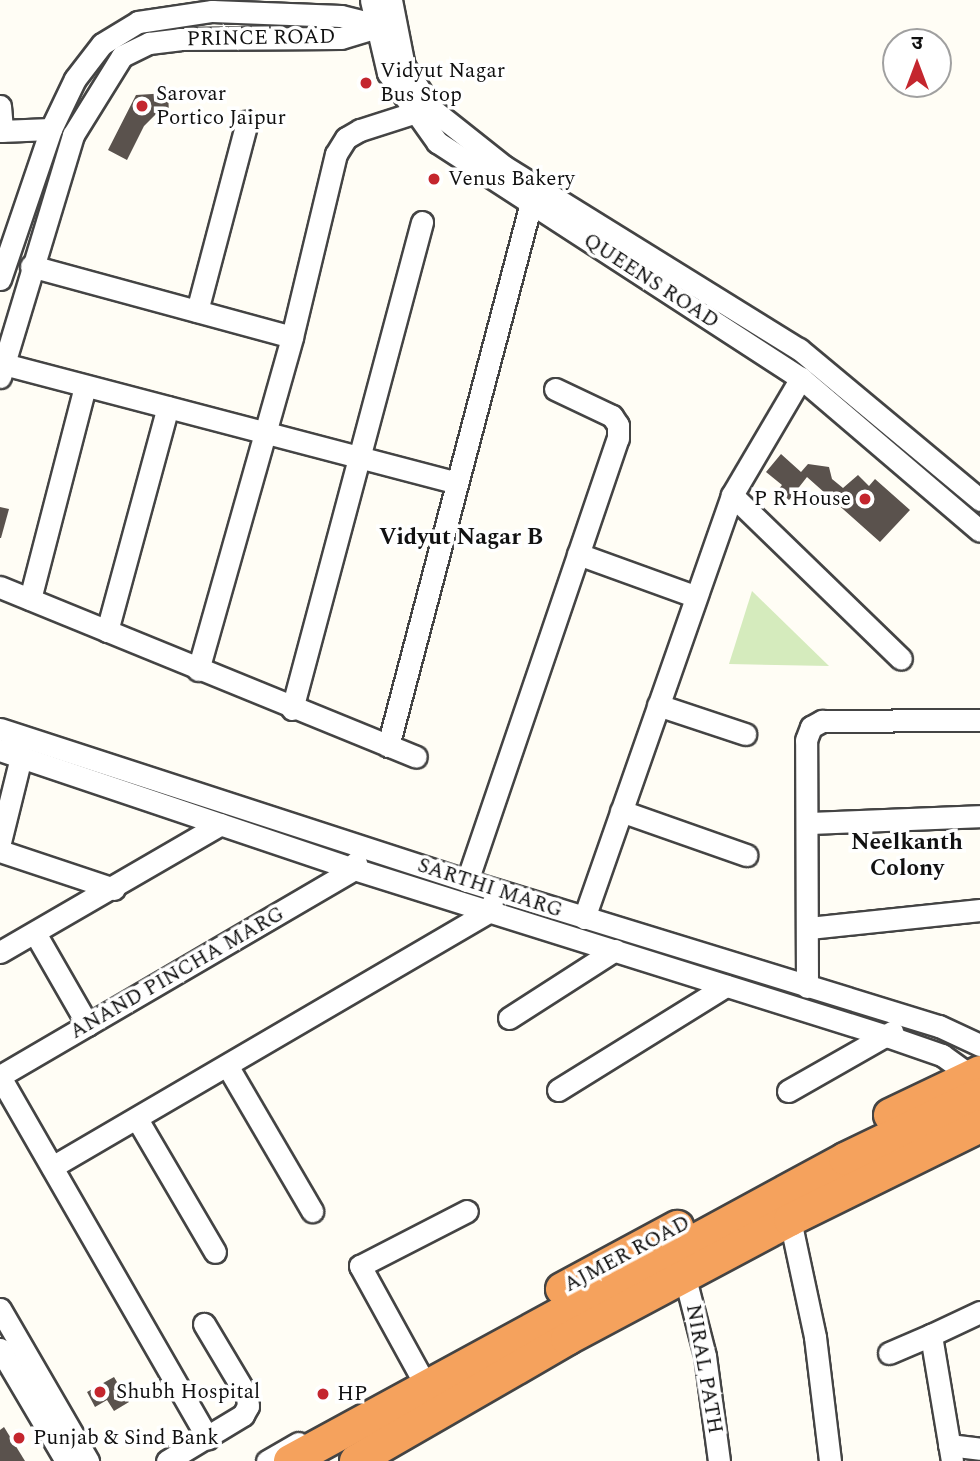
<!DOCTYPE html>
<html>
<head>
<meta charset="utf-8">
<style>
  body { margin:0 }
  #map { position:relative; width:980px; height:1461px; overflow:hidden; background:#fffdf5; font-family:Spectral,"Noto Sans Devanagari",serif }
  div>[style] { position:absolute }
  [style*='--x'] { left:calc(var(--x)*1px); top:calc(var(--y)*1px); width:calc(var(--w)*1px); rotate:calc(var(--a)*1deg) }
  .green>* { inset:0; background:#d5ebbd }
  .building>* { inset:0; background:#5a524d }
  .roads { filter:drop-shadow(2px 0 #444) drop-shadow(-2px 0 #444) drop-shadow(0 2px #444) drop-shadow(0 -2px #444) }
  .minor>* { height:21px; margin:-10.5px; padding:0 10.5px; transform-origin:10.5px; border-radius:10.5px; background:#fff }
  .highway>* { height:32px; margin:-16px; padding:0 16px; transform-origin:16px; border-radius:16px; background:#f5a25d }
  .dots>* { width:19px; height:19px; translate:-50% -50%; box-sizing:border-box; border:4px solid #fff; border-radius:50% }
  span { translate:-50% -50%; white-space:nowrap; text-align:center; line-height:1.15; -webkit-text-stroke:7px #fff; paint-order:stroke }
  .street-label { font-size:21px; color:#111 }
  .poi-label { font-size:21px; color:#111 }
  .left { translate:0 -50%; text-align:left }
  .right { translate:-100% -50%; text-align:right }
  .neighbourhood-label { font-size:23px; color:#111; font-weight:700 }
  .north { position:absolute; left:882px; top:28px; width:70px; height:70px; box-sizing:border-box; background:#fff; border:2px solid #a0a0a0; border-radius:50%; rotate:0deg; font-size:19px; font-weight:700; line-height:28px; text-align:center; color:#111 }
  .north::after { content:''; display:block; margin:auto; width:24px; height:32px; background:#c4262e; clip-path:polygon(50% 0,100% 100%,50% 72%,0 100%) }
</style>
</head>
<body>
<div id="map">
  <div class="green">
    <div style="clip-path:polygon(752px 591px,829px 666px,729px 664px)"></div>
  </div>
  <div class="building">
    <div style="clip-path:polygon(168px 93px,169px 113px,156px 114px,144px 126px,127px 160px,108px 150px,136px 95px)"></div>
    <div style="clip-path:polygon(781px 454px,801px 472px,808px 464px,829px 467px,832px 479px,843px 488px,858px 475px,869px 486px,875px 479px,910px 510px,880px 542px,807px 477px,789px 500px,778px 490px,782px 485px,766px 472px)"></div>
    <div style="clip-path:polygon(0 507px,9px 509px,1px 538px,0 538px)"></div>
    <div style="clip-path:polygon(114px 1377px,129px 1402px,114px 1411px,107px 1400px,95px 1407px,87px 1392px)"></div>
    <div style="clip-path:polygon(4px 1427px,25px 1461px,0 1461px,0 1430px)"></div>
  </div>
  <div class="roads">
    <div class="minor">
      <div style="--x:371;--y:0;--w:75;--a:76.9"></div>
      <div style="--x:388;--y:73;--w:85;--a:54.6"></div>
      <div style="--x:437;--y:142;--w:434;--a:33"></div>
      <div style="--x:801;--y:378;--w:235;--a:40.5"></div>
      <div style="--x:391;--y:0;--w:67;--a:78.9"></div>
      <div style="--x:404;--y:66;--w:53;--a:56.6"></div>
      <div style="--x:433;--y:110;--w:92;--a:38.4"></div>
      <div style="--x:505;--y:167;--w:346;--a:31.8"></div>
      <div style="--x:799;--y:349;--w:236;--a:39.8"></div>
      <div style="--x:0;--y:106;--w:25;--a:85"></div>
      <div style="--x:0;--y:131;--w:51;--a:-2.2"></div>
      <div style="--x:31;--y:266;--w:270;--a:15.2"></div>
      <div style="--x:0;--y:279;--w:158;--a:-71.2"></div>
      <div style="--x:51;--y:129;--w:55;--a:-64.4"></div>
      <div style="--x:75;--y:79;--w:44;--a:-52.4"></div>
      <div style="--x:102;--y:44;--w:42;--a:-31.4"></div>
      <div style="--x:138;--y:22;--w:75;--a:-8.5"></div>
      <div style="--x:212;--y:11;--w:129;--a:2.2"></div>
      <div style="--x:341;--y:16;--w:36;--a:14"></div>
      <div style="--x:197;--y:311;--w:196;--a:-75.2"></div>
      <div style="--x:4;--y:364;--w:467;--a:14.7"></div>
      <div style="--x:0;--y:377;--w:253;--a:-73.2"></div>
      <div style="--x:73;--y:135;--w:93;--a:-58.2"></div>
      <div style="--x:122;--y:56;--w:30;--a:-26"></div>
      <div style="--x:149;--y:43;--w:31;--a:-7"></div>
      <div style="--x:180;--y:39;--w:161;--a:-0.4"></div>
      <div style="--x:341;--y:38;--w:51;--a:-17"></div>
      <div style="--x:732;--y:495;--w:235;--a:44.1"></div>
      <div style="--x:578;--y:554;--w:123;--a:19.9"></div>
      <div style="--x:0;--y:587;--w:449;--a:22.2"></div>
      <div style="--x:30;--y:599;--w:220;--a:-75.5"></div>
      <div style="--x:107;--y:631;--w:232;--a:-74.8"></div>
      <div style="--x:198;--y:670;--w:346;--a:-74.2"></div>
      <div style="--x:292;--y:337;--w:188;--a:-76.5"></div>
      <div style="--x:336;--y:154;--w:19;--a:-58"></div>
      <div style="--x:346;--y:138;--w:16;--a:-30"></div>
      <div style="--x:360;--y:130;--w:56;--a:-17.8"></div>
      <div style="--x:658;--y:705;--w:92;--a:18.4"></div>
      <div style="--x:292;--y:709;--w:504;--a:-75.05"></div>
      <div style="--x:0;--y:729;--w:491;--a:18"></div>
      <div style="--x:467;--y:881;--w:494;--a:17.1"></div>
      <div style="--x:939;--y:1026;--w:45;--a:24.9"></div>
      <div style="--x:388;--y:746;--w:562;--a:-75.25"></div>
      <div style="--x:0;--y:750;--w:373;--a:18.6"></div>
      <div style="--x:354;--y:869;--w:559;--a:17.4"></div>
      <div style="--x:887;--y:1036;--w:58;--a:19.1"></div>
      <div style="--x:942;--y:1055;--w:44;--a:35.8"></div>
      <div style="--x:621;--y:811;--w:133;--a:19.4"></div>
      <div style="--x:808;--y:823;--w:172;--a:-2.3"></div>
      <div style="--x:0;--y:842;--w:88;--a:-76.1"></div>
      <div style="--x:0;--y:851;--w:120;--a:18.4"></div>
      <div style="--x:467;--y:881;--w:468;--a:-71.2"></div>
      <div style="--x:618;--y:438;--w:13;--a:-90"></div>
      <div style="--x:618;--y:425;--w:11;--a:-124"></div>
      <div style="--x:612;--y:416;--w:63;--a:-154.7"></div>
      <div style="--x:584;--y:918;--w:448;--a:-70.7"></div>
      <div style="--x:732;--y:495;--w:136;--a:-59.5"></div>
      <div style="--x:809;--y:928;--w:172;--a:-6"></div>
      <div style="--x:35;--y:933;--w:106;--a:60.1"></div>
      <div style="--x:0;--y:952;--w:255;--a:-30.1"></div>
      <div style="--x:807;--y:987;--w:247;--a:-90.2"></div>
      <div style="--x:806;--y:740;--w:14;--a:-69"></div>
      <div style="--x:811;--y:727;--w:13;--a:-29"></div>
      <div style="--x:822;--y:721;--w:158;--a:-0.4"></div>
      <div style="--x:509;--y:1018;--w:126;--a:-32.7"></div>
      <div style="--x:228;--y:1067;--w:167;--a:59.7"></div>
      <div style="--x:0;--y:1076;--w:410;--a:-30.3"></div>
      <div style="--x:354;--y:869;--w:7;--a:-74"></div>
      <div style="--x:0;--y:1077;--w:417;--a:60.1"></div>
      <div style="--x:558;--y:1090;--w:198;--a:-31.8"></div>
      <div style="--x:788;--y:1091;--w:120;--a:-29.6"></div>
      <div style="--x:137;--y:1119;--w:154;--a:59.6"></div>
      <div style="--x:52;--y:1167;--w:507;--a:-30.31"></div>
      <div style="--x:490;--y:911;--w:8;--a:-76"></div>
      <div style="--x:790;--y:1220;--w:120;--a:77.9"></div>
      <div style="--x:815;--y:1337;--w:125;--a:83.1"></div>
      <div style="--x:685;--y:1278;--w:81;--a:75.6"></div>
      <div style="--x:705;--y:1356;--w:106;--a:82.4"></div>
      <div style="--x:0;--y:1309;--w:176;--a:59.9"></div>
      <div style="--x:0;--y:1349;--w:130;--a:59.5"></div>
      <div style="--x:889;--y:1353;--w:46;--a:-23.2"></div>
      <div style="--x:425;--y:1384;--w:135;--a:-118.8"></div>
      <div style="--x:360;--y:1266;--w:120;--a:-27.2"></div>
      <div style="--x:949;--y:1445;--w:31;--a:7"></div>
      <div style="--x:167;--y:1461;--w:89;--a:-31.2"></div>
      <div style="--x:243;--y:1415;--w:10;--a:-61"></div>
      <div style="--x:248;--y:1406;--w:10;--a:-96"></div>
      <div style="--x:247;--y:1396;--w:84;--a:-120.8"></div>
      <div style="--x:267;--y:1461;--w:36;--a:-30"></div>
      <div style="--x:952;--y:1461;--w:128;--a:-99.5"></div>
      <div style="--x:931;--y:1335;--w:54;--a:-25.1"></div>
    </div>
    <div class="highway">
      <div style="--x:890;--y:1115;--w:100;--a:-25.5"></div>
      <div style="--x:562;--y:1289;--w:131;--a:-28.3"></div>
      <div style="--x:290;--y:1461;--w:632;--a:-28.55"></div>
      <div style="--x:845;--y:1159;--w:150;--a:-25.7"></div>
      <div style="--x:356;--y:1461;--w:244;--a:-30"></div>
      <div style="--x:567;--y:1339;--w:253;--a:-28.1"></div>
      <div style="--x:790;--y:1220;--w:212;--a:-26.3"></div>
    </div>
  </div>
  <div class="dots">
    <div style="left:366px;top:83px;background:#c4262e"></div>
    <div style="left:142px;top:106px;background:#c4262e"></div>
    <div style="left:434px;top:179px;background:#c4262e"></div>
    <div style="left:865px;top:499px;background:#c4262e"></div>
    <div style="left:100px;top:1392px;background:#c4262e"></div>
    <div style="left:323px;top:1394px;background:#c4262e"></div>
    <div style="left:19px;top:1438px;background:#c4262e"></div>
  </div>
  <div class="street-label">
    <span style="left:261px;top:38px;rotate:-1deg">PRINCE ROAD</span>
    <span style="left:651px;top:281px;rotate:33deg">QUEENS ROAD</span>
    <span style="left:490px;top:888px;rotate:18deg">SARTHI MARG</span>
    <span style="left:177px;top:973px;rotate:-30deg">ANAND PINCHA MARG</span>
    <span style="left:627px;top:1254px;rotate:-28deg">AJMER ROAD</span>
    <span style="left:704px;top:1369px;rotate:80deg">NIRAL PATH</span>
  </div>
  <div class="poi-label">
    <span class="left" style="left:380px;top:83px">Vidyut Nagar<br>Bus Stop</span>
    <span class="left" style="left:156px;top:106px">Sarovar<br>Portico Jaipur</span>
    <span class="left" style="left:448px;top:179px">Venus Bakery</span>
    <span class="right" style="left:851px;top:499px">P R House</span>
    <span class="left" style="left:116px;top:1392px">Shubh Hospital</span>
    <span class="left" style="left:337px;top:1394px">HP</span>
    <span class="left" style="left:33px;top:1438px">Punjab &amp; Sind Bank</span>
  </div>
  <div class="neighbourhood-label">
    <span style="left:461px;top:538px">Vidyut Nagar B</span>
    <span style="left:907px;top:856px">Neelkanth<br>Colony</span>
  </div>
  <div class="north">उ</div>
</div>
</body>
</html>
